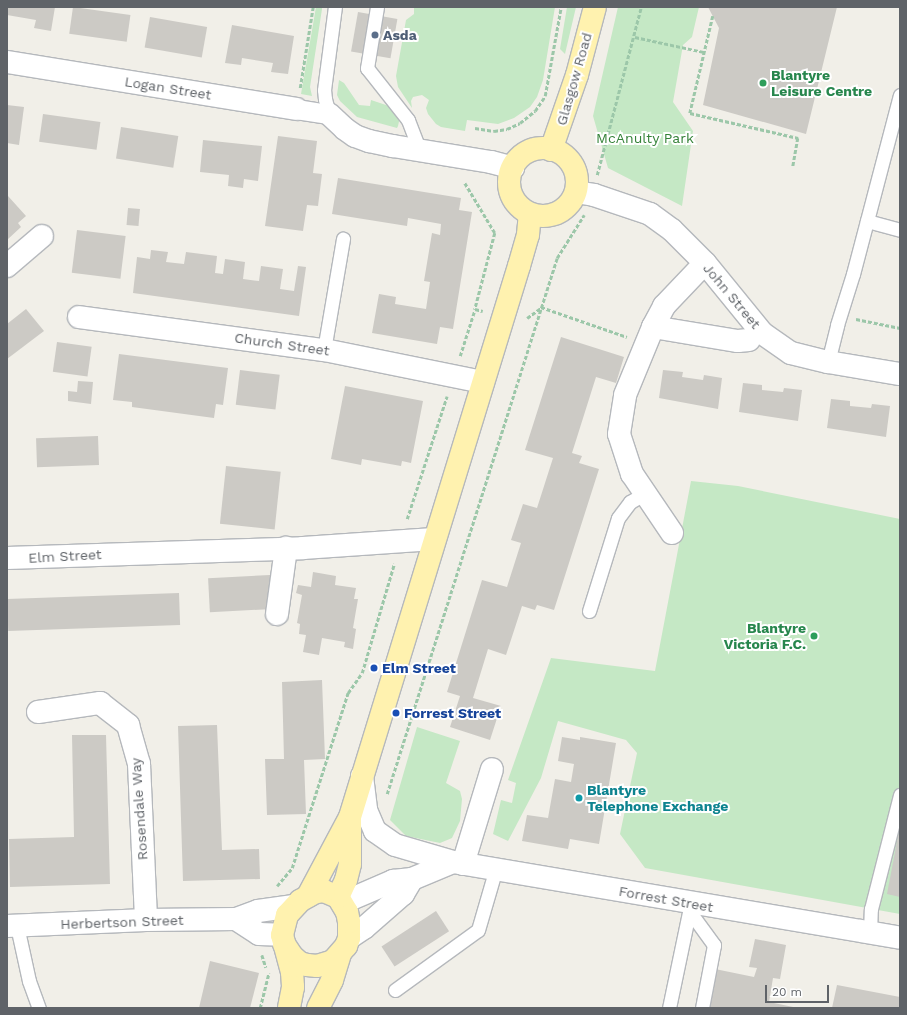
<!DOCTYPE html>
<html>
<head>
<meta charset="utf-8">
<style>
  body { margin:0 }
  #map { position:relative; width:907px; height:1015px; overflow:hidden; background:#f1efe8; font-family:"Work Sans",sans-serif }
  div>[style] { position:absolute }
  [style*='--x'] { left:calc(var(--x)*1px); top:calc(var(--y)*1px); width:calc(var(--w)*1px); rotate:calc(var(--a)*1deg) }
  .green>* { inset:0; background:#c5e8c5 }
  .building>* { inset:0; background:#cccac5; transform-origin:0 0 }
  .path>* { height:2.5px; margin-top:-1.25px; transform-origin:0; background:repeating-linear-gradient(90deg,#9cc7a9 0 4px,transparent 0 6px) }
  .roads { filter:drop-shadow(1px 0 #b5b8bc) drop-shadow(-1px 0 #b5b8bc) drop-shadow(0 1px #b5b8bc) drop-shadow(0 -1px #b5b8bc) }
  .service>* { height:13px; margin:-6.5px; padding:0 6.5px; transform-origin:6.5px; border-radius:6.5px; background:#fff }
  .pedestrian>* { height:19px; margin:-9.5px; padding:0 9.5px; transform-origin:9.5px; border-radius:9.5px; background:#fff }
  .minor>* { height:22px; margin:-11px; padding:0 11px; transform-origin:11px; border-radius:11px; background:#fff }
  .tertiary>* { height:22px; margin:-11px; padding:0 11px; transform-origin:11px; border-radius:11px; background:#fff }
  .primary>* { height:22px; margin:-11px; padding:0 11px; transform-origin:11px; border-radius:11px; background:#fff2af }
  .primary>.ring { margin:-11px; padding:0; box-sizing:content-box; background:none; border:22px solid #fff2af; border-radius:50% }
  .dots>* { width:11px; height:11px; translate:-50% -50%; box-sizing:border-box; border:2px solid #fff; border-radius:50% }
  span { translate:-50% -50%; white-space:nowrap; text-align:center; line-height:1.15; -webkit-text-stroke:4px #fff; paint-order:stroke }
  .service-label { font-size:14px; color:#4e5e75; font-weight:700 }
  .left { translate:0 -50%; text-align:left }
  .leisure-label { font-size:14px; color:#27864d; font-weight:700 }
  .right { translate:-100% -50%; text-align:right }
  .street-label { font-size:14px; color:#5f6368 }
  .park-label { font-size:14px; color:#348238 }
  .transit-label { font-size:14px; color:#164399; font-weight:700 }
  .culture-label { font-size:14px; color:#0d838f; font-weight:700 }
  .frame { position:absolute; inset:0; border:8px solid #5f6368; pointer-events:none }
  .scale { position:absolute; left:765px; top:985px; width:64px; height:18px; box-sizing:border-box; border:2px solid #5f6368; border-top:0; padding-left:5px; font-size:12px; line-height:14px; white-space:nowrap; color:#5f6368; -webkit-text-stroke:3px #fff; paint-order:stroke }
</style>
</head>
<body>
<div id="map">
  <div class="green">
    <div style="clip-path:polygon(316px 7px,322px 7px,322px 9px,310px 87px,312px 96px,301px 94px)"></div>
    <div style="clip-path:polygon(414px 7px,555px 7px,543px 80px,537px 97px,530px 107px,514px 118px,498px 124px,467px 120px,465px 131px,441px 127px,436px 124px,428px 114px,426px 108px,429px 100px,422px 95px,413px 97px,411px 101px,412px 108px,398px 87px,396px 76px,406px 20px,414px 14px)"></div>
    <div style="clip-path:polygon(567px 7px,576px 7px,565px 54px,560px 49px)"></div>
    <div style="clip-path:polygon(618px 7px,699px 7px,692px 37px,683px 45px,673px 102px,693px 131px,682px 206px,608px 168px,593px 116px)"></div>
    <div style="clip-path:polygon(339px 80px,344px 83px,359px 105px,370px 106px,371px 100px,389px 106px,400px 117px,398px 126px,397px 128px,357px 117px,340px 101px,337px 95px)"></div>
    <div style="clip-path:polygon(691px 481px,738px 486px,900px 519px,900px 914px,645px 868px,620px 834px,637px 753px,626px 740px,558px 721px,541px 778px,508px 841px,493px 834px,501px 800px,512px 803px,516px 783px,508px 780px,551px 658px,655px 671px)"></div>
    <div style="clip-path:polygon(417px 727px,460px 741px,446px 783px,460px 791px,462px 799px,460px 821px,452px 838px,440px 843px,406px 836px,390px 820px)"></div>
  </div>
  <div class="building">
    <div style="clip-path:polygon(7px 7px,55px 7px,51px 31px,34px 28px,36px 20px,7px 15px)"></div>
    <div style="left:73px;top:7px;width:58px;height:27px;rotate:8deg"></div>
    <div style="clip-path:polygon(708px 7px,837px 7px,806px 134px,703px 105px,719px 28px)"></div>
    <div style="left:358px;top:12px;width:40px;height:40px;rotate:10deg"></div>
    <div style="left:150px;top:17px;width:58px;height:31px;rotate:10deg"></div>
    <div style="clip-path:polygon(232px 25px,294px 36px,288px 74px,271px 72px,273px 63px,242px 58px,241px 65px,225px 63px)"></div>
    <div style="clip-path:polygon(7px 105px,24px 107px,19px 145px,7px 143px)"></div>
    <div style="left:43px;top:114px;width:58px;height:28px;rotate:8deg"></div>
    <div style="left:121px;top:127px;width:58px;height:32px;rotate:9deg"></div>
    <div style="clip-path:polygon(278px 136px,317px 141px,313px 173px,322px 174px,318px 206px,307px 205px,303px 231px,265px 226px)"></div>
    <div style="clip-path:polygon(203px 140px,262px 146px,258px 181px,244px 179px,243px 188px,228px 186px,229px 175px,200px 172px)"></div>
    <div style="clip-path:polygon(338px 178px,461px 198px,459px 210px,472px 212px,453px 329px,440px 327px,437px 344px,372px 333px,379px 294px,396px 297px,395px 304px,426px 309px,430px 282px,424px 281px,432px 233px,440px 235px,441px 224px,408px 218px,407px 226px,332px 214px)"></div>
    <div style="clip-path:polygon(8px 196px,26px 216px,18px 223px,21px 227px,7px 240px)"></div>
    <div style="left:128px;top:208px;width:12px;height:17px;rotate:5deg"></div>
    <div style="left:77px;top:230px;width:49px;height:43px;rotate:7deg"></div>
    <div style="clip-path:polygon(151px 250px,168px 252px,166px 262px,184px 264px,186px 252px,217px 256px,215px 273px,223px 274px,225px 259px,245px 262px,243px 279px,259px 281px,261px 266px,283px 269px,280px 289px,294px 291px,298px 266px,306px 267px,299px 316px,133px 293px,137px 257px,150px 259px)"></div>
    <div style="clip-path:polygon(26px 309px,44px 331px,7px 359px,7px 324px)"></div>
    <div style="clip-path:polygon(561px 337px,624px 357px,616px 383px,596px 377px,572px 453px,582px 456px,579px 463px,599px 469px,554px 610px,537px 605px,535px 610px,522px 606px,506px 655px,488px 649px,473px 698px,501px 706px,490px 740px,450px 727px,460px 696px,447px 692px,482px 580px,507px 587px,521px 543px,511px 540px,523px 504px,537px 508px,553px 458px,525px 450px)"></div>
    <div style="left:57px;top:342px;width:35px;height:30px;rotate:8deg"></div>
    <div style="clip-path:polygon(119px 354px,228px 368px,223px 405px,216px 404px,214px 418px,132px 407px,132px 402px,113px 400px)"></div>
    <div style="left:240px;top:370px;width:40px;height:35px;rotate:7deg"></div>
    <div style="clip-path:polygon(663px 370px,683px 372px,682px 377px,703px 380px,704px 375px,722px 378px,718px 409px,659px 398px)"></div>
    <div style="clip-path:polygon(78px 381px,93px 382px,91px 404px,68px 401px,68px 391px,77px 392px)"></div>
    <div style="clip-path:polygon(743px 383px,762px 385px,762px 390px,783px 392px,784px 388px,802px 390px,798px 421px,739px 412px)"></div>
    <div style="clip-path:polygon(345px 386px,423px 401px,411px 463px,402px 461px,401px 466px,362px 459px,361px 465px,331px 459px)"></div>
    <div style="clip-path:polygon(831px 399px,850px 401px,850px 406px,871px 408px,872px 404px,890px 406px,886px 437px,827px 428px)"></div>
    <div style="left:98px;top:436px;width:29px;height:62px;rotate:88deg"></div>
    <div style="left:226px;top:466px;width:55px;height:58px;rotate:6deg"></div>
    <div style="clip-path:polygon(313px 572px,336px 576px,335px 585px,356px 588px,354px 599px,358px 599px,353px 628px,356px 629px,353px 649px,344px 647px,345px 642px,322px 638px,319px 655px,303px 652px,306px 635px,299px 634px,300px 624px,297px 623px,302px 595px,296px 593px,298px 585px,311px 587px)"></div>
    <div style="left:270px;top:575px;width:34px;height:62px;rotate:87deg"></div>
    <div style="left:179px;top:593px;width:32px;height:172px;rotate:88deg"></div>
    <div style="clip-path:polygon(322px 680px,325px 759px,304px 760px,306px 814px,267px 815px,265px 759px,284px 759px,282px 682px)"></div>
    <div style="clip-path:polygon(217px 725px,222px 850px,259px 849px,260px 879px,183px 881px,178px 726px)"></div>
    <div style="clip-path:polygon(72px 735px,106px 735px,110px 884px,10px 887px,9px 839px,74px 837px)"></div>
    <div style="clip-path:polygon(562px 737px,580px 740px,580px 737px,616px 743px,599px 844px,570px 839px,568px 849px,522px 841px,527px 815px,548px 818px,555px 779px,571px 782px,574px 764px,558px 761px)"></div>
    <div style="clip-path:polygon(899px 831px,900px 831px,900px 897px,887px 894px)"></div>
    <div style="left:436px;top:911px;width:24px;height:65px;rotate:57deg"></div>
    <div style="clip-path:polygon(755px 939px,786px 945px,780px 979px,773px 978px,769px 1002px,798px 1008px,707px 1008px,715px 969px,754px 977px,757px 968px,749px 967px)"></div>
    <div style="clip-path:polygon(210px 961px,259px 973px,250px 1008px,199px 1008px)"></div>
    <div style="clip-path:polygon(837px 985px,900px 997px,900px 1008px,832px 1008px)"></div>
  </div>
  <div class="path">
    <div style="--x:713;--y:16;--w:100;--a:103.3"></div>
    <div style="--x:690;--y:113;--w:111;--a:13"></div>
    <div style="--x:798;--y:138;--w:29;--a:100"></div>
    <div style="--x:635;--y:37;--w:71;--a:12.3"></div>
    <div style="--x:300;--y:88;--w:82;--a:-80.9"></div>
    <div style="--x:475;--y:128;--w:19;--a:9"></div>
    <div style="--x:494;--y:131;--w:13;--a:-9"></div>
    <div style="--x:507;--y:129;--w:14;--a:-25"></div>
    <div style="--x:520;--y:123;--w:19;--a:-39"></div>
    <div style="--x:535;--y:111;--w:18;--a:-56"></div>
    <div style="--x:545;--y:96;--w:90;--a:-79.8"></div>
    <div style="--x:597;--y:175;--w:174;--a:-75.3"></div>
    <div style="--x:465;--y:183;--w:58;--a:59"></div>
    <div style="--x:495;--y:233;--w:79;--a:104.7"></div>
    <div style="--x:541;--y:307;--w:91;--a:19.2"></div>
    <div style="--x:527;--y:318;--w:17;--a:-36"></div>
    <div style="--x:856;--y:319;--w:45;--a:11.6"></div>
    <div style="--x:460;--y:356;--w:49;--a:-72.3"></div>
    <div style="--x:475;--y:309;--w:8;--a:14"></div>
    <div style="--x:407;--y:519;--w:129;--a:-72"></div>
    <div style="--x:387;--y:794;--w:562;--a:-72.4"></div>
    <div style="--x:557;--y:258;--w:51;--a:-57.9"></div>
    <div style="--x:277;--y:886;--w:23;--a:-50"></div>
    <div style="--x:292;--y:868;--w:184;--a:-72.3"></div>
    <div style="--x:348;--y:693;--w:24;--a:-55"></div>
    <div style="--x:362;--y:673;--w:114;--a:-73.6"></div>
    <div style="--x:262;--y:955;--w:13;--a:72"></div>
    <div style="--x:260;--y:1008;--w:36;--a:-76"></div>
  </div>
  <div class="roads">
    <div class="service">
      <div style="--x:377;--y:7;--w:62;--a:99.3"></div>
      <div style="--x:367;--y:68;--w:66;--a:51.7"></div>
      <div style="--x:408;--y:120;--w:33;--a:69"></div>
      <div style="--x:329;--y:114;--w:16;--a:-105"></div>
      <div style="--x:325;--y:99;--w:9;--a:-96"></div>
      <div style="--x:324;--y:90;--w:84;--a:-82.5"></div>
      <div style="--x:867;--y:221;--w:34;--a:15"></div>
      <div style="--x:324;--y:350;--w:113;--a:-80.3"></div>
      <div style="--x:828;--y:362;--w:38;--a:-76"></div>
      <div style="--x:837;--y:325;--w:53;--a:-72.6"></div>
      <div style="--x:853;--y:274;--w:185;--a:-75.3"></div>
      <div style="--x:589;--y:611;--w:97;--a:-72.7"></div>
      <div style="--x:618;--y:518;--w:20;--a:-53"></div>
      <div style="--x:630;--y:502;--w:16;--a:-30"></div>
      <div style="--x:690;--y:912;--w:41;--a:54"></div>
      <div style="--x:714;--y:945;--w:64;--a:100.8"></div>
      <div style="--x:17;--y:926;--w:56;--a:77.7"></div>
      <div style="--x:29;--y:981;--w:29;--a:70"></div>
      <div style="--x:870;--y:933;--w:24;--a:-88"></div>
      <div style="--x:871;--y:909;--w:118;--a:-75.7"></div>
      <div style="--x:395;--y:990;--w:102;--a:-35.9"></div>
      <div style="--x:478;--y:930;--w:65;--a:-73.8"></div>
      <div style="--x:669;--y:1008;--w:107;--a:-78.2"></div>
    </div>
    <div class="pedestrian">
      <div style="--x:296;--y:109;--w:33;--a:9"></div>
    </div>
    <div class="minor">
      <div style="--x:7;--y:62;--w:293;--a:9.2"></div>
      <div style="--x:329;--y:114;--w:22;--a:43"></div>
      <div style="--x:345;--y:129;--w:12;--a:35"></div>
      <div style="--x:355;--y:136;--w:15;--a:20"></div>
      <div style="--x:369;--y:141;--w:25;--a:12"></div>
      <div style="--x:393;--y:146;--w:99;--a:9.3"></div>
      <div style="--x:491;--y:162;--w:23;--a:15"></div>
      <div style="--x:576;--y:192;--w:18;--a:9"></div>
      <div style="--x:594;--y:195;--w:59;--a:18.7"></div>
      <div style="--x:650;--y:214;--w:27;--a:36"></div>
      <div style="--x:672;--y:230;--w:47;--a:45"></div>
      <div style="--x:705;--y:263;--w:90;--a:50.8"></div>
      <div style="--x:762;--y:333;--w:35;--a:35"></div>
      <div style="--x:791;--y:353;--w:38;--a:14"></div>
      <div style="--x:828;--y:362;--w:73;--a:9.5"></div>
      <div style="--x:7;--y:266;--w:46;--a:-40.6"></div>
      <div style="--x:79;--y:317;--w:247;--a:7.7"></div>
      <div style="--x:324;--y:350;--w:162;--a:11.4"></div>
      <div style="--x:653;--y:327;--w:86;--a:9.4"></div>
      <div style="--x:738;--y:341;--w:11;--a:-5"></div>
      <div style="--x:672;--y:533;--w:71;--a:-124.1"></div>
      <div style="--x:632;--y:474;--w:42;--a:-108"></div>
      <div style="--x:619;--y:434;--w:39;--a:-81"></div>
      <div style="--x:625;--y:395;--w:74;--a:-67.6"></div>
      <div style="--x:653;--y:327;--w:24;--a:-62"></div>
      <div style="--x:664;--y:306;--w:59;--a:-46.4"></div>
      <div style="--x:7;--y:558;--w:296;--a:-1.9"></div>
      <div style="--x:303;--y:548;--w:131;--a:-3.9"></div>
      <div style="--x:277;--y:614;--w:67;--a:-82.2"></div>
      <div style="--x:38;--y:712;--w:63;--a:-8.3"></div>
      <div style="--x:100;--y:703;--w:36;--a:38"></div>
      <div style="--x:128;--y:725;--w:41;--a:74.2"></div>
      <div style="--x:139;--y:764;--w:156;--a:87.4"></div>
      <div style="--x:362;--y:776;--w:34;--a:83"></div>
      <div style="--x:366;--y:810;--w:23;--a:67"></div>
      <div style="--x:375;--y:831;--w:24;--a:35"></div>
      <div style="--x:395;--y:845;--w:60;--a:16.3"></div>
      <div style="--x:463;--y:864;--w:99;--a:-73"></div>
      <div style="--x:342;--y:903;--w:56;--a:-23.3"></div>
      <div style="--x:393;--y:881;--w:19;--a:-6"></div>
      <div style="--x:412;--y:879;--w:44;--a:-22.5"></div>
      <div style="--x:453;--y:862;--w:453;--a:9.6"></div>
      <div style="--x:349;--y:938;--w:18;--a:-34"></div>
      <div style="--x:364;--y:928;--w:52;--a:-41.1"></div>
      <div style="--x:403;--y:894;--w:17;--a:-59"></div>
    </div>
    <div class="tertiary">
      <div style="--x:236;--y:919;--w:27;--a:33"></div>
      <div style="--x:259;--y:934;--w:23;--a:2"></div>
      <div style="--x:7;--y:926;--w:139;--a:-2.5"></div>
      <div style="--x:146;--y:920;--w:90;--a:-0.6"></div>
      <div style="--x:236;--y:919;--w:23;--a:-20"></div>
      <div style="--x:258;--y:911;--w:36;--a:-8"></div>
    </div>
    <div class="primary">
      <div class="ring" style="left:509px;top:148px;width:46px;height:46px"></div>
      <div style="--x:551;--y:150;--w:79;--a:-70.9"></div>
      <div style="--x:577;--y:75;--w:70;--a:-75.2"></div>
      <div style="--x:308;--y:896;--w:89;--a:-62"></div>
      <div style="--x:350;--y:817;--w:576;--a:-72.95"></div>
      <div style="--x:519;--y:266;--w:32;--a:-74"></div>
      <div style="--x:528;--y:235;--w:21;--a:-85"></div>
      <div style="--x:338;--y:897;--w:19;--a:-65"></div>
      <div style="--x:346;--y:880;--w:16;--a:-76"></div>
      <div style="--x:350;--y:864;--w:43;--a:-90"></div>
      <div style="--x:284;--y:944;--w:14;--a:56"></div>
      <div style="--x:292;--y:956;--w:11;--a:41"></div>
      <div style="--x:300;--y:963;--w:7;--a:16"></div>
      <div style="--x:307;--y:965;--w:10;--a:6"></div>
      <div style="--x:317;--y:966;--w:17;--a:-17"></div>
      <div style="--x:333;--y:961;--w:20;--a:-49"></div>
      <div style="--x:346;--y:946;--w:9;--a:-69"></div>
      <div style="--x:349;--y:938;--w:16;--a:-90"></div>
      <div style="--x:349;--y:922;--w:10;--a:-101"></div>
      <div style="--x:347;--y:912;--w:17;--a:-121"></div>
      <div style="--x:338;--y:897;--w:15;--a:-157"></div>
      <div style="--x:324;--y:891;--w:8;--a:173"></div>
      <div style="--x:316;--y:892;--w:18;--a:151"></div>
      <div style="--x:300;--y:901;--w:19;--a:133"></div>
      <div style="--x:287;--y:915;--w:21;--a:104"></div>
      <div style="--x:282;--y:935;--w:38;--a:75"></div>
      <div style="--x:292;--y:972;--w:15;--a:86"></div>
      <div style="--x:293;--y:987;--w:21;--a:101"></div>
      <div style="--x:318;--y:1008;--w:31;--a:-63"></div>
      <div style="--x:332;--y:980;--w:27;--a:-73"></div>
    </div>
  </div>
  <div class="dots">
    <div style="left:375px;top:35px;background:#5c6f8a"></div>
    <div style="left:763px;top:83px;background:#2e9e5b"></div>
    <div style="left:814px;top:636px;background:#2e9e5b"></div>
    <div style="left:374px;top:668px;background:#1a4fb4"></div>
    <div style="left:396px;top:713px;background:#1a4fb4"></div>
    <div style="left:579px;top:798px;background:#0f9aa8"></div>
  </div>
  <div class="service-label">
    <span class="left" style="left:383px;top:35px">Asda</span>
  </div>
  <div class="leisure-label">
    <span class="left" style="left:771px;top:83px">Blantyre<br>Leisure Centre</span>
    <span class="right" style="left:806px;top:636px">Blantyre<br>Victoria F.C.</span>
  </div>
  <div class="street-label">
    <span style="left:574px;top:79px;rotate:-74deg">Glasgow Road</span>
    <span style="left:168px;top:88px;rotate:9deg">Logan Street</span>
    <span style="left:732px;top:296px;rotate:50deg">John Street</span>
    <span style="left:282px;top:344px;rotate:8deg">Church Street</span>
    <span style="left:65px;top:556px;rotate:-3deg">Elm Street</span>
    <span style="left:139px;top:809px;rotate:-94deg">Rosendale Way</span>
    <span style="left:666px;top:899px;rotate:10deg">Forrest Street</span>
    <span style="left:122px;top:922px;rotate:-2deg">Herbertson Street</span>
  </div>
  <div class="park-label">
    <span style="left:645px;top:138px">McAnulty Park</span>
  </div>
  <div class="transit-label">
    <span class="left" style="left:382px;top:668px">Elm Street</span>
    <span class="left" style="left:404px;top:713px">Forrest Street</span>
  </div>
  <div class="culture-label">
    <span class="left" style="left:587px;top:798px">Blantyre<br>Telephone Exchange</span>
  </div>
  <div class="frame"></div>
  <div class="scale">20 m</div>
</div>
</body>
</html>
